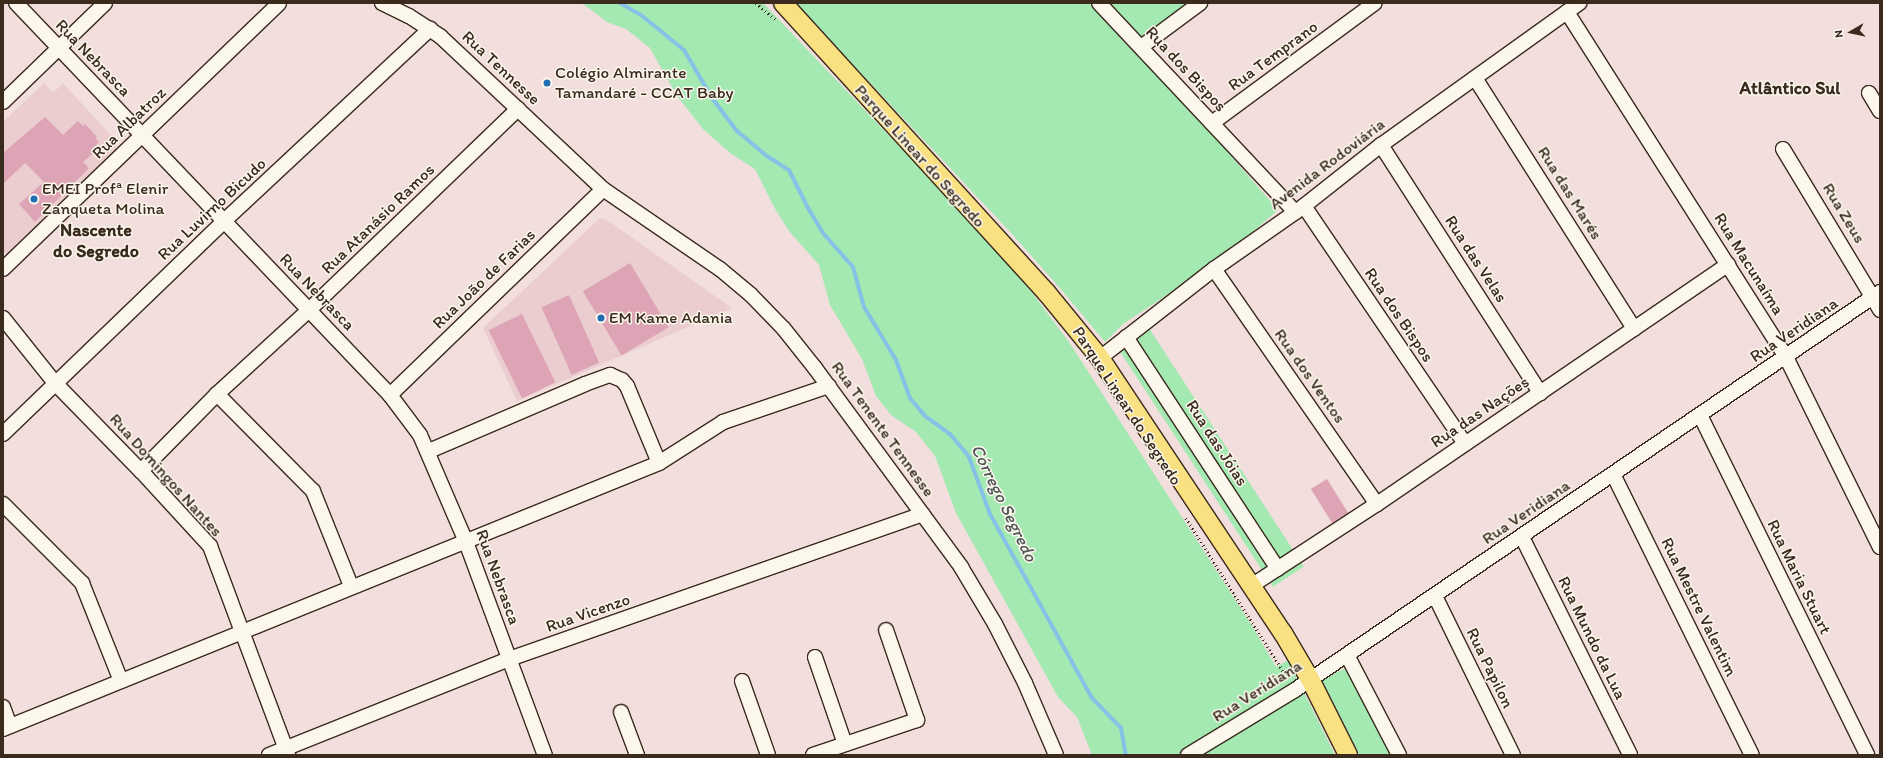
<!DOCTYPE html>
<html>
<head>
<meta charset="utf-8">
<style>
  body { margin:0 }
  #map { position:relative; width:1883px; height:758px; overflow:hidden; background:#f2dedc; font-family:Itim,sans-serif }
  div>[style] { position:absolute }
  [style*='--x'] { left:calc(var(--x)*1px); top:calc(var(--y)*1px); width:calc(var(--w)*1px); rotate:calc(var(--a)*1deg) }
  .built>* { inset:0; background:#ebcdd0 }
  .green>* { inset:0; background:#a4e8b2; transform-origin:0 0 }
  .stream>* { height:4px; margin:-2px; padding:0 2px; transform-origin:2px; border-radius:2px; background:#85c2e5 }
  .building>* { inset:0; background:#dca4b5; transform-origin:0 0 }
  .path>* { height:2.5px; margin-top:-1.25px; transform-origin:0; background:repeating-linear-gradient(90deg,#3b2a1e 0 1px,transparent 0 4px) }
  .roads { filter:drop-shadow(1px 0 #3b2a1e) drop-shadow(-1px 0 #3b2a1e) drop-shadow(0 1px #3b2a1e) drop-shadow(0 -1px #3b2a1e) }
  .minor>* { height:14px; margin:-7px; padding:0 7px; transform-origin:7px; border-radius:7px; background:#fbf7ec }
  .major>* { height:18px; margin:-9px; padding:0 9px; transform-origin:9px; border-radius:9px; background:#f9e181 }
  .dots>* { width:11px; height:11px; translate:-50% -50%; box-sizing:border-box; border:2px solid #fbf7ec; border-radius:50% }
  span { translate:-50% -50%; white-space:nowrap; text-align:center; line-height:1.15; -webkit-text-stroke:3px #fbf7ec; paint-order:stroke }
  .street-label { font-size:17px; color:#3b2a1e }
  .poi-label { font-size:17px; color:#3b2a1e }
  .left { translate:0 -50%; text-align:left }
  .neighbourhood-label { font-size:18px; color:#3b2a1e; font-weight:700 }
  .water-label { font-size:18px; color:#51585a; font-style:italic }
  .frame { position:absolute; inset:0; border:4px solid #3b2a1e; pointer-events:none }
  .north { position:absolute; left:1831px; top:12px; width:40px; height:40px; -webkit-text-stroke:3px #fbf7ec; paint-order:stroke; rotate:261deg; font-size:11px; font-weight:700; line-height:16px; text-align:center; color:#3b2a1e }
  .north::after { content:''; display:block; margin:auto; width:14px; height:18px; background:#3b2a1e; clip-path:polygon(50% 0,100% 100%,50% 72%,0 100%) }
</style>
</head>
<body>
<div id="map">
  <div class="built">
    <div style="clip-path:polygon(44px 83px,53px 93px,63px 83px,117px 142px,117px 148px,7px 254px,3px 250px,3px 122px)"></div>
    <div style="clip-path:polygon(600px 218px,607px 220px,732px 308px,517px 401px,483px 328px)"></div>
  </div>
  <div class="green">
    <div style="clip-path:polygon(582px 3px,762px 3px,766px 6px,989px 241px,1030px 290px,1069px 342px,1254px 629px,1276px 667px,1288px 660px,1335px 755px,1092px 755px,1077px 717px,1058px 697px,956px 513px,935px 456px,916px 432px,891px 415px,876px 396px,862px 359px,830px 305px,819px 265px,789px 231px,774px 207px,755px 169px,730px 153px,703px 129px,677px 96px,650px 48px,626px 29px,607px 22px)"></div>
    <div style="clip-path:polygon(795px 3px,1187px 3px,1131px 44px,1205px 126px,1278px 210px,1220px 260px,1123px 324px,1105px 342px,1059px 287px,1012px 234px)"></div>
    <div style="left:1147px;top:325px;width:288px;height:37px;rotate:57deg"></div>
    <div style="clip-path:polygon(1345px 668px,1391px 755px,1357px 755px,1322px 681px)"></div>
  </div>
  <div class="stream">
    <div style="--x:620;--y:3;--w:24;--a:30"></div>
    <div style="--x:641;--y:15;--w:55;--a:39.1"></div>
    <div style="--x:684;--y:50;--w:56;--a:59.7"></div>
    <div style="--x:712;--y:98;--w:41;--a:52.9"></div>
    <div style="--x:737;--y:131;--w:35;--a:40"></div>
    <div style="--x:764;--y:154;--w:30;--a:33"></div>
    <div style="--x:789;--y:170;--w:42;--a:63.4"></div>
    <div style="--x:808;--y:208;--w:29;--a:59"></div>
    <div style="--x:823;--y:233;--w:45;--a:48.6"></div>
    <div style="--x:853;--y:267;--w:41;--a:74.6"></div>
    <div style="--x:864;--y:307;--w:62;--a:58.9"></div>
    <div style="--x:896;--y:360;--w:40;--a:69.8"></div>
    <div style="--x:910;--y:398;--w:23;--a:50"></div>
    <div style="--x:925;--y:416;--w:31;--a:36"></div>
    <div style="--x:950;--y:434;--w:30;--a:50"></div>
    <div style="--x:969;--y:457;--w:61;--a:69.8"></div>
    <div style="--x:990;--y:514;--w:210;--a:61"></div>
    <div style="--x:1092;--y:698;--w:42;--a:46"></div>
    <div style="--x:1121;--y:728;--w:27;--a:80"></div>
  </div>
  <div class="building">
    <div style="clip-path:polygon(45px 117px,63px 135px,78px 121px,83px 126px,85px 124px,97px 137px,95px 138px,99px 142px,96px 145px,99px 148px,83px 162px,89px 168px,35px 222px,19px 204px,44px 182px,25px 163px,3px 184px,3px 153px)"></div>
    <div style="left:630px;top:263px;width:75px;height:55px;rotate:59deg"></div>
    <div style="left:569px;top:295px;width:74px;height:30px;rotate:66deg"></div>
    <div style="left:522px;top:314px;width:76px;height:37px;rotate:64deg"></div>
    <div style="left:1327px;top:479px;width:40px;height:19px;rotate:58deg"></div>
  </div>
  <div class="path">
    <div style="--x:756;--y:3;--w:26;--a:40"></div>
    <div style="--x:1186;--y:518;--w:191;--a:57.6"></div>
  </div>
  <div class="roads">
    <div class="minor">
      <div style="--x:16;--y:3;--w:542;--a:46.35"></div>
      <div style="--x:390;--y:395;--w:50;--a:53.1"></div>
      <div style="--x:420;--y:435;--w:116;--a:66.7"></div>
      <div style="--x:466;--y:542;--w:227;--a:69.7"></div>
      <div style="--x:382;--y:3;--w:30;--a:26"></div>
      <div style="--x:409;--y:16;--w:38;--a:33"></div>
      <div style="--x:441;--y:37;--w:222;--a:43.2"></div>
      <div style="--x:603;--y:189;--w:142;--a:34.4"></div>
      <div style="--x:720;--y:269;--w:40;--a:40"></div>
      <div style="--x:751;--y:295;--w:47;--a:45.9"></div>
      <div style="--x:784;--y:329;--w:50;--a:51.5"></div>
      <div style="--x:815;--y:368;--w:247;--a:53.7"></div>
      <div style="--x:961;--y:567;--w:66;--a:59.2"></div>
      <div style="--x:995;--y:624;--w:66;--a:63"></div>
      <div style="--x:1025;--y:683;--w:78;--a:66.7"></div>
      <div style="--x:1099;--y:3;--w:287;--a:46.8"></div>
      <div style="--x:1567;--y:12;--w:409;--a:57.6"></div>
      <div style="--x:1786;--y:357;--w:212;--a:63.7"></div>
      <div style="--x:1141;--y:47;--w:74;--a:-36.7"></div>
      <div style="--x:1475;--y:78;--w:297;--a:57.6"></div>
      <div style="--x:1869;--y:93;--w:21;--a:59"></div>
      <div style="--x:3;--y:102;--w:142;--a:-44.1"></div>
      <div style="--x:1212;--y:123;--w:202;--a:-36.4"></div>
      <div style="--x:1381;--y:145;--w:295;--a:57.3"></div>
      <div style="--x:1783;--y:149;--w:188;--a:58.9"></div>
      <div style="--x:1304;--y:206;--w:287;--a:55.9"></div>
      <div style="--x:3;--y:269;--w:383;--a:-43.9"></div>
      <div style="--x:1214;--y:269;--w:286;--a:55.3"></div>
      <div style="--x:3;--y:318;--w:83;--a:51.3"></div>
      <div style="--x:55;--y:383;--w:123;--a:45.7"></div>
      <div style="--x:141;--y:471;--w:102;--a:47.4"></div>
      <div style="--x:210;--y:546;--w:223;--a:69.5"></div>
      <div style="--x:1126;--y:337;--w:277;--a:56.8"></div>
      <div style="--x:1100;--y:358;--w:145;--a:-38"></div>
      <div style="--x:1214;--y:269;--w:110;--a:-35"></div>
      <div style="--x:1304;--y:206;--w:98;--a:-38.4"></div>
      <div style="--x:1381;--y:145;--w:244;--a:-35.6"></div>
      <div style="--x:217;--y:394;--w:136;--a:45.3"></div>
      <div style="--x:313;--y:491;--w:102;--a:68.2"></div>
      <div style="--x:390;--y:395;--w:296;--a:-44"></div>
      <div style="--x:1700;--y:415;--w:379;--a:63.8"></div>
      <div style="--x:3;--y:434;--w:307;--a:-43.9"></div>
      <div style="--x:224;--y:221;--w:282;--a:-43"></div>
      <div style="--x:429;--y:451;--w:170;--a:-23.2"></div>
      <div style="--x:585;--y:384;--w:27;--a:-20"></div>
      <div style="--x:610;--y:375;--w:13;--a:23"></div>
      <div style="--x:622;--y:380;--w:8;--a:50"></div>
      <div style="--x:627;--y:386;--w:83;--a:67.4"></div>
      <div style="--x:141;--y:471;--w:108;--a:-45.4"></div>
      <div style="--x:217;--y:394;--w:125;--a:-42.4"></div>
      <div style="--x:309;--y:310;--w:290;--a:-43.9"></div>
      <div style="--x:1613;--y:474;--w:313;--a:63.7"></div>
      <div style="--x:3;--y:504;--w:112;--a:45"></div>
      <div style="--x:82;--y:583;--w:105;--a:68.3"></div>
      <div style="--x:1522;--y:537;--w:243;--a:63.6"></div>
      <div style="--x:1251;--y:586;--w:150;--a:-33.1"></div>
      <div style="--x:1377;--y:504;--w:425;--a:-34.3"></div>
      <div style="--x:1435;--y:596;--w:177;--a:63.9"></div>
      <div style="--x:1347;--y:655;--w:113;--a:62.5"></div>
      <div style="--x:815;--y:657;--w:92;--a:71"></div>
      <div style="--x:742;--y:681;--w:78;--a:70.6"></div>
      <div style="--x:3;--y:707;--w:20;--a:70"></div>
      <div style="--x:621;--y:712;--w:46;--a:69.6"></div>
      <div style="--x:3;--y:729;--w:708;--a:-22.07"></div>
      <div style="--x:659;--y:463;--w:76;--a:-32.6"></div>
      <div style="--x:723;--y:422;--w:112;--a:-18.8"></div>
      <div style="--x:269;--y:755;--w:258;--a:-21.8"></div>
      <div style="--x:509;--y:659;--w:438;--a:-19.3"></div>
      <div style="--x:813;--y:755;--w:110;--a:-18.6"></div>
      <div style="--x:917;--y:720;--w:95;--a:-109"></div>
      <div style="--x:1188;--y:755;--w:125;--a:-31.3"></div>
      <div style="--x:1295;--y:690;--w:708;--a:-34.23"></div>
    </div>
    <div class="major">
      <div style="--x:783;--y:3;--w:391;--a:47.7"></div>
      <div style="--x:1046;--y:292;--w:85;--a:50.7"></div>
      <div style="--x:1100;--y:358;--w:330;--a:56.4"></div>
      <div style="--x:1283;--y:633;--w:53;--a:59.6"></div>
      <div style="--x:1310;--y:679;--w:85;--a:63.4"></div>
    </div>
  </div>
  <div class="dots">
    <div style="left:547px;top:83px;background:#1f6fb2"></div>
    <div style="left:34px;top:199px;background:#1f6fb2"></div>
    <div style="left:601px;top:318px;background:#1f6fb2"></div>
  </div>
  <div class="street-label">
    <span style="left:1273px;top:56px;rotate:-36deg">Rua Temprano</span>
    <span style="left:93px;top:58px;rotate:46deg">Rua Nebrasca</span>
    <span style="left:501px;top:68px;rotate:43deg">Rua Tennesse</span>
    <span style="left:1186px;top:69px;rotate:47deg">Rua dos Bispos</span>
    <span style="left:129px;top:123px;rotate:-44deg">Rua Albatroz</span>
    <span style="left:920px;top:156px;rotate:48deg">Parque Linear do Segredo</span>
    <span style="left:1327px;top:164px;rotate:-37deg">Avenida Rodoviária</span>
    <span style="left:1570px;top:193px;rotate:58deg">Rua das Marés</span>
    <span style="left:212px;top:209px;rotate:-43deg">Rua Luvirno Bicudo</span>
    <span style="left:1844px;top:213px;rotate:59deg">Rua Zeus</span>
    <span style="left:378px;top:219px;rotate:-44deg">Rua Atanásio Ramos</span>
    <span style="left:1476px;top:259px;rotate:57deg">Rua das Velas</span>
    <span style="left:1749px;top:264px;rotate:58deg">Rua Macunaíma</span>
    <span style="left:484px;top:279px;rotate:-44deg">Rua João de Farias</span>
    <span style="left:317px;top:292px;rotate:46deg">Rua Nebrasca</span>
    <span style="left:1399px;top:315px;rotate:56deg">Rua dos Bispos</span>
    <span style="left:1794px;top:330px;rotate:-34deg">Rua Veridiana</span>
    <span style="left:1310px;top:376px;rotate:55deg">Rua dos Ventos</span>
    <span style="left:1127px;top:406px;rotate:57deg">Parque Linear do Segredo</span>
    <span style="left:1480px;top:412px;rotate:-34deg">Rua das Nações</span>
    <span style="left:883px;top:429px;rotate:54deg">Rua Tenente Tennesse</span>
    <span style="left:1217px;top:443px;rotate:57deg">Rua das Jóias</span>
    <span style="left:166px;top:475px;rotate:48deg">Rua Domingos Nantes</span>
    <span style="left:1526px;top:512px;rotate:-34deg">Rua Veridiana</span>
    <span style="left:498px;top:577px;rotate:70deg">Rua Nebrasca</span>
    <span style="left:1799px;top:577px;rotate:64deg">Rua Maria Stuart</span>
    <span style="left:1699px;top:607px;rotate:64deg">Rua Mestre Valentim</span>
    <span style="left:588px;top:613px;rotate:-19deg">Rua Vicenzo</span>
    <span style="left:1592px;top:638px;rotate:64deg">Rua Mundo da Lua</span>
    <span style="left:1490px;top:668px;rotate:64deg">Rua Papilon</span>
    <span style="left:1257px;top:691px;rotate:-32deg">Rua Veridiana</span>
  </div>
  <div class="poi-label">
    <span class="left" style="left:555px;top:83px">Colégio Almirante<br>Tamandaré - CCAT Baby</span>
    <span class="left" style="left:42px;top:199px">EMEI Profª Elenir<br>Zanqueta Molina</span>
    <span class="left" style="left:609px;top:318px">EM Kame Adania</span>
  </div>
  <div class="neighbourhood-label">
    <span style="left:1790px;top:88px">Atlântico Sul</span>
    <span style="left:96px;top:241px">Nascente<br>do Segredo</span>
  </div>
  <div class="water-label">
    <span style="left:1004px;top:503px;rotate:64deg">Córrego Segredo</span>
  </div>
  <div class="frame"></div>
  <div class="north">N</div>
</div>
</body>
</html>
